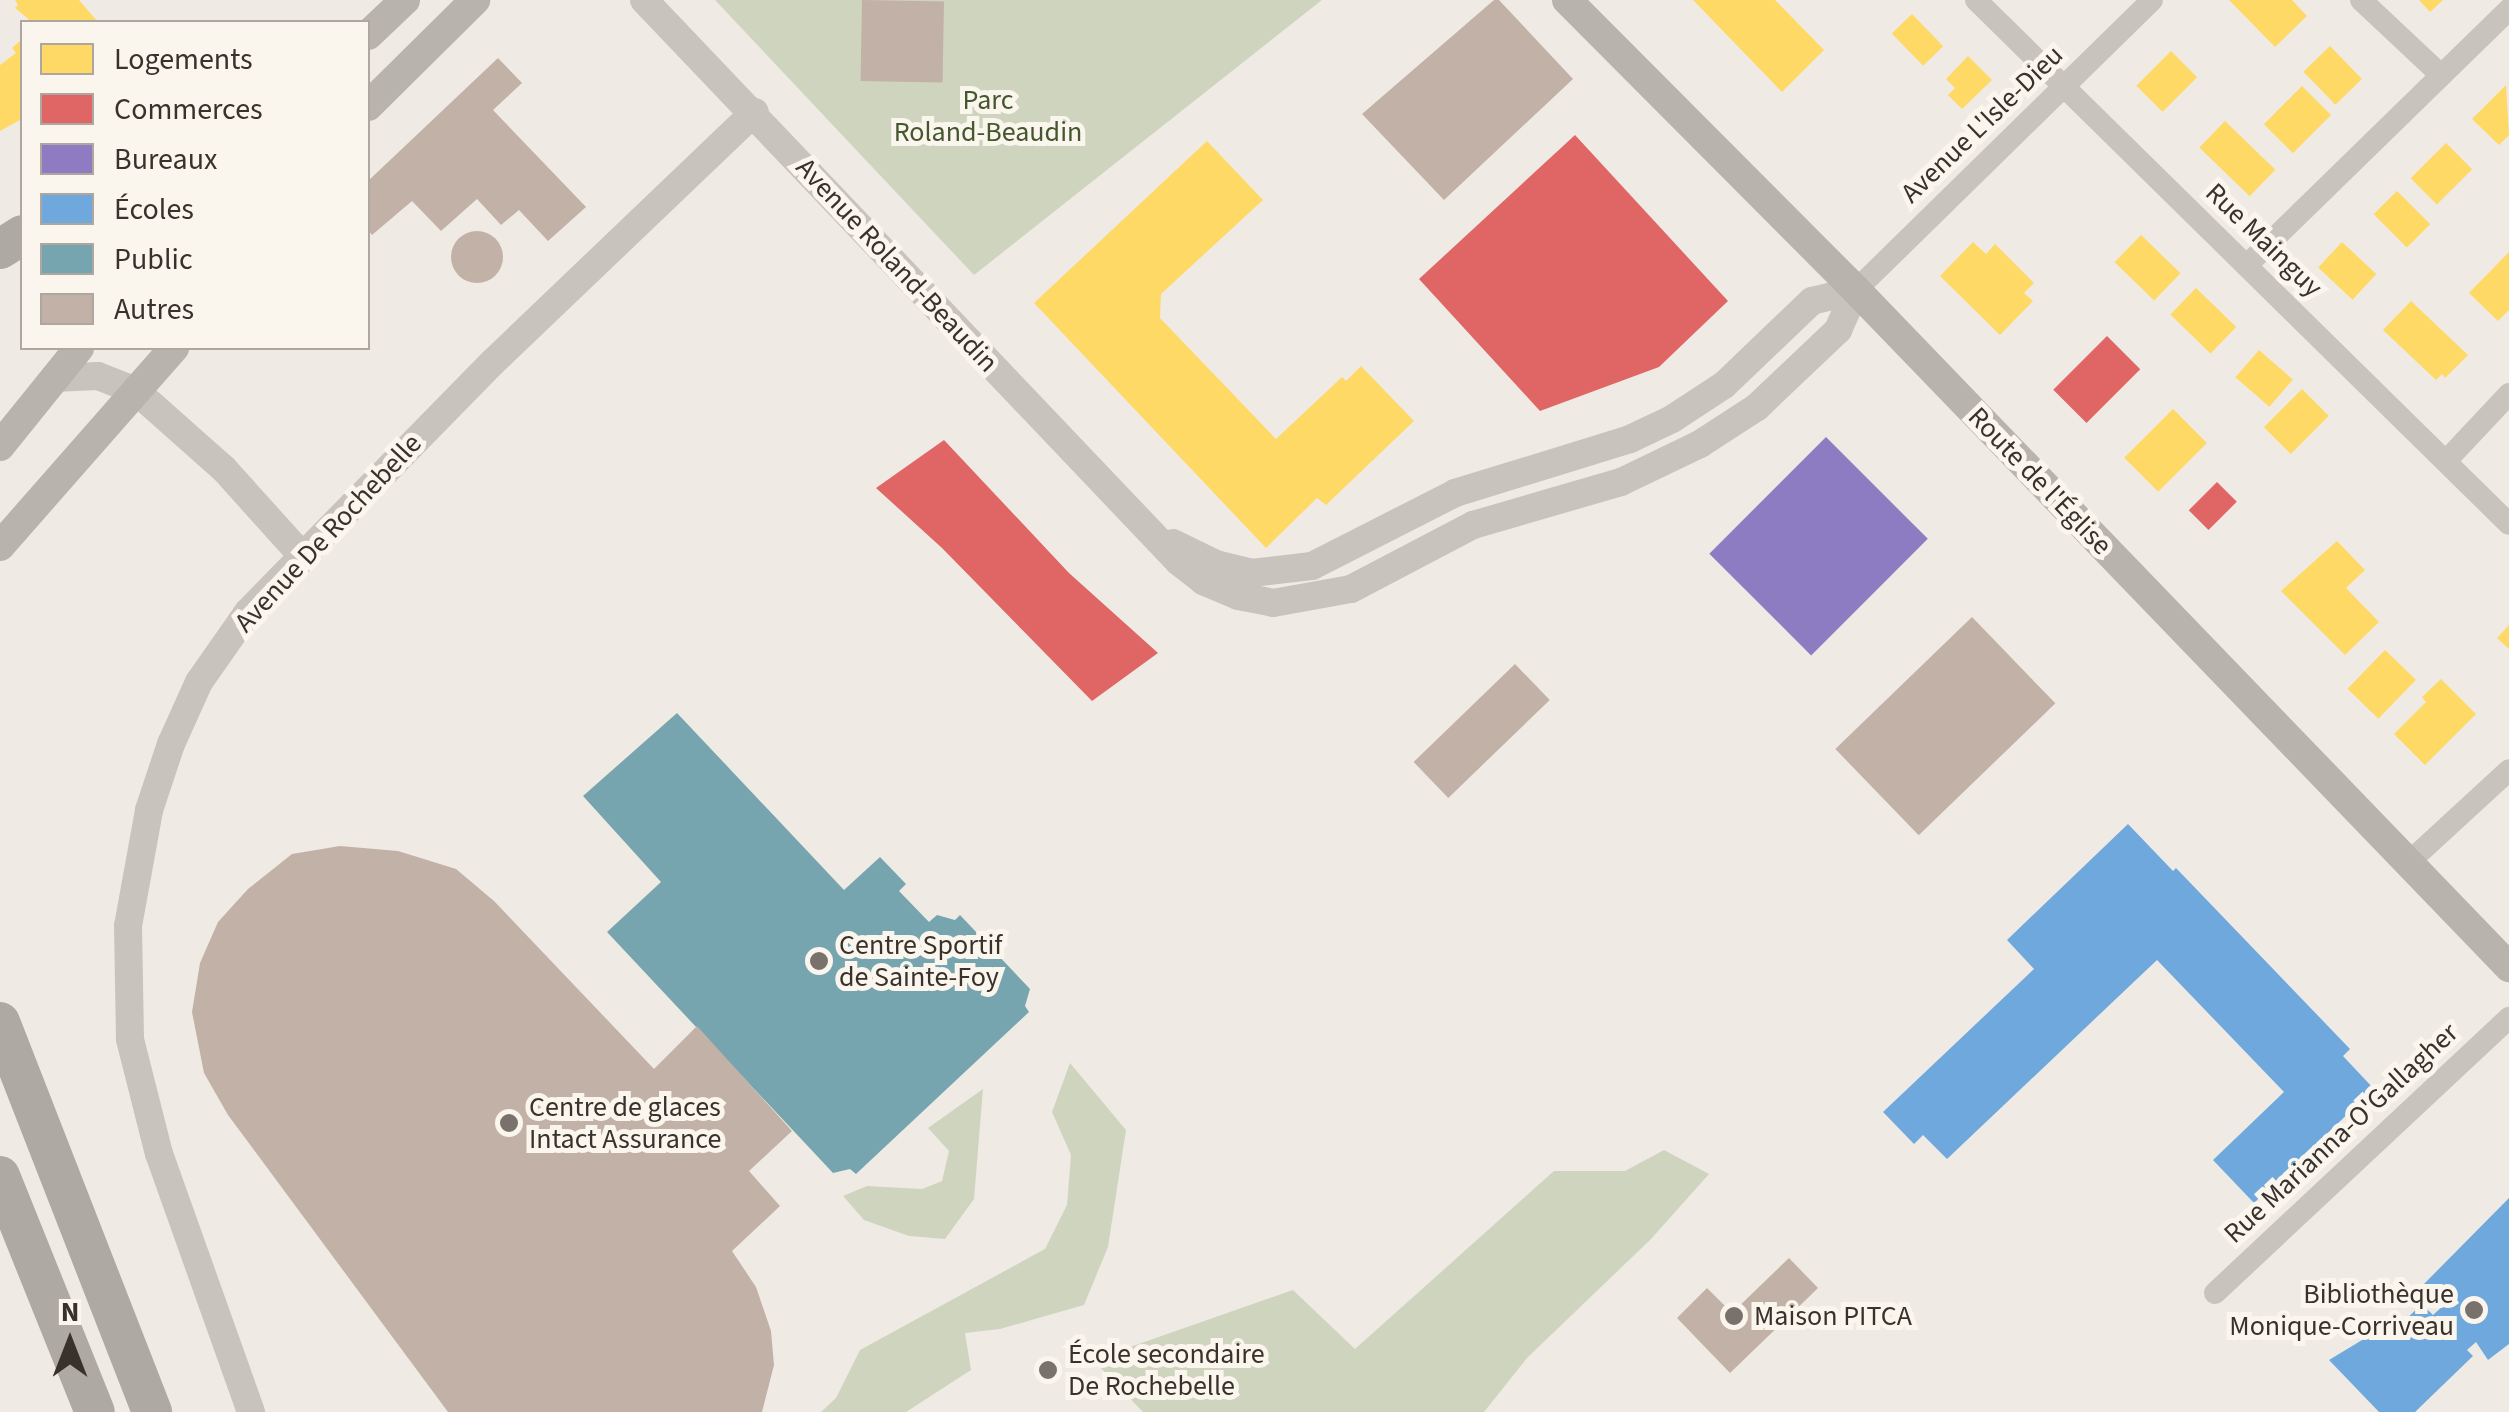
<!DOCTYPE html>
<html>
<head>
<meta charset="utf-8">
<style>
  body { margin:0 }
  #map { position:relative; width:2509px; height:1412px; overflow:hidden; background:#efebe4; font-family:"Source Sans 3",sans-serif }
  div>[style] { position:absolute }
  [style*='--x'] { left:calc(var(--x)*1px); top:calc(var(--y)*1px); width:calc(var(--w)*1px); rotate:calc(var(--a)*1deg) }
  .green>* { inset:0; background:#cfd4bf }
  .homes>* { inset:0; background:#ffd966; transform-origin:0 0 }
  .shops>* { inset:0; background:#e06666; transform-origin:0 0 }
  .offices>* { inset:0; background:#8e7cc3; transform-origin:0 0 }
  .schools>* { inset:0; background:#6fa8dc }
  .public>* { inset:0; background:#76a5af }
  .building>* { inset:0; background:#c2b1a6; transform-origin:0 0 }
  .round { border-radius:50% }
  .minor>* { height:22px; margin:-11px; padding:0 11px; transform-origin:11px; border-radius:11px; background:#c8c3bd }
  .tertiary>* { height:28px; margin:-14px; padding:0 14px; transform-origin:14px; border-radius:14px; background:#c8c3bd }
  .secondary>* { height:30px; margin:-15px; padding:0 15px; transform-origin:15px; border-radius:15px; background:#b9b3ad }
  .motorway>* { height:40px; margin:-20px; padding:0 20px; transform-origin:20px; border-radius:20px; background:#aeaaa3 }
  .dots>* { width:28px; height:28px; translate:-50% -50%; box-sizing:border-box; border:5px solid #faf5ed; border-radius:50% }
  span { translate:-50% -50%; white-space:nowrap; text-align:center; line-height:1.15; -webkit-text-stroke:10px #faf5ed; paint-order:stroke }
  .park-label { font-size:28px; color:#45572f }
  .street-label { font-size:28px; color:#39312b }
  .poi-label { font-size:28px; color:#39312b }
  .left { translate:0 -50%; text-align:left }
  .right { translate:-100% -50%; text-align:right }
  .legend { position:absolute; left:20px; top:20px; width:350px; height:330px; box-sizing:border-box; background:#faf5ed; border:2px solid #ada79f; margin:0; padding:12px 18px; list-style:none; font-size:30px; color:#39312b }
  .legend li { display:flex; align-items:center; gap:20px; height:50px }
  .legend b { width:50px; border:2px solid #ada79f }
  .north { position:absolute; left:20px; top:1292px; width:100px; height:100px; -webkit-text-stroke:8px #faf5ed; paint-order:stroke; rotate:0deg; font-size:28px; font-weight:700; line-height:40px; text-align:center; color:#39312b }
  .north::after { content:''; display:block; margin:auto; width:35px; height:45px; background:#39312b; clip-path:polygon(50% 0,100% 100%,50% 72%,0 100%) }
</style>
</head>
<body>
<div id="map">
  <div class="green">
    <div style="clip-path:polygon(715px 0,1322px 0,974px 275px)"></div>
    <div style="clip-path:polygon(1070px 1063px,1126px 1130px,1108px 1247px,1084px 1305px,1000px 1329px,965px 1333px,971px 1370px,906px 1412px,821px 1412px,836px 1398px,860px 1350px,1045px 1249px,1067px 1205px,1071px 1155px,1052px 1112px)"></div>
    <div style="clip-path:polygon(983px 1089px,974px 1199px,945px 1239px,909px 1236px,864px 1220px,843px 1196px,867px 1186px,922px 1189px,942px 1181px,949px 1151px,928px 1128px)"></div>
    <div style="clip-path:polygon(1664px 1150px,1709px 1174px,1651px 1239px,1527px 1358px,1484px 1412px,1143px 1412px,1093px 1360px,1293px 1290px,1355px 1349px,1554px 1171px,1625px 1171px)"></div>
  </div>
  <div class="homes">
    <div style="clip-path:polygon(15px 0,79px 0,98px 22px,32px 22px,15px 8px,18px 5px)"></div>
    <div style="clip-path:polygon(1693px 0,1775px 0,1824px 50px,1782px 92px)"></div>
    <div style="clip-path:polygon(2229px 0,2292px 0,2307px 16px,2275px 47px)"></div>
    <div style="clip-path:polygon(2419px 0,2443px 0,2430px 12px)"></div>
    <div style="left:1912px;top:14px;width:45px;height:28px;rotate:46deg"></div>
    <div style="clip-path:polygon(22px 39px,22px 119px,0 131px,0 65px,16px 53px,12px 48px)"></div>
    <div style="left:2330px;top:46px;width:46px;height:37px;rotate:46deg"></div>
    <div style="left:2171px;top:51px;width:37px;height:49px;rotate:45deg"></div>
    <div style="clip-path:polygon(1968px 56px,1992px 80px,1962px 109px,1948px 95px,1955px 88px,1946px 79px)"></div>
    <div style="clip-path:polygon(2506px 85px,2509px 135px,2499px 145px,2472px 119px)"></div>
    <div style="left:2302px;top:86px;width:41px;height:54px;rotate:45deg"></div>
    <div style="left:2225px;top:121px;width:70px;height:37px;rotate:44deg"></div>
    <div style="clip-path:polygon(1207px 141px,1263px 200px,1161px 294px,1160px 318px,1276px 439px,1342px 377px,1346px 381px,1361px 366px,1414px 421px,1326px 505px,1317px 498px,1266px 548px,1034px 303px)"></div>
    <div style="left:2446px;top:143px;width:37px;height:50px;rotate:45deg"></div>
    <div style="left:2397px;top:191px;width:47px;height:33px;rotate:45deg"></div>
    <div style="left:2141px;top:235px;width:55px;height:38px;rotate:44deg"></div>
    <div style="clip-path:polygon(1973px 242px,1986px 254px,1995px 244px,2034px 283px,2024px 293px,2033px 301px,2000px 335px,1940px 276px)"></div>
    <div style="left:2342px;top:242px;width:47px;height:35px;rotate:43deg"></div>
    <div style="clip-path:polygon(2509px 252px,2509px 310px,2498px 321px,2469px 293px)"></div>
    <div style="left:2196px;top:288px;width:56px;height:37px;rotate:44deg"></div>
    <div style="clip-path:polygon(2411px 301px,2468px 355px,2445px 378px,2442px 374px,2436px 380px,2383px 330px)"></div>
    <div style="left:2259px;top:350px;width:45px;height:36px;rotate:41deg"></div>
    <div style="left:2302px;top:389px;width:38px;height:54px;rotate:45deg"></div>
    <div style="left:2173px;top:409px;width:48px;height:69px;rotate:45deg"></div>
    <div style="clip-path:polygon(2337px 541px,2365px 570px,2346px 588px,2379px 622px,2345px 655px,2281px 591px)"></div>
    <div style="clip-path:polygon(2509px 625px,2509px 649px,2497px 638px)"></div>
    <div style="left:2385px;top:650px;width:43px;height:54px;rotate:44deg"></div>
    <div style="clip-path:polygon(2441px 679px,2476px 714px,2425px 765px,2394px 734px,2426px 702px,2422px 697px)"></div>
  </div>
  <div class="shops">
    <div style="clip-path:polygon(1575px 135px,1728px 301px,1659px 367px,1540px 411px,1419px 279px)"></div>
    <div style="left:2107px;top:336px;width:47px;height:76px;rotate:45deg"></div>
    <div style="clip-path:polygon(944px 440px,1069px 573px,1158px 653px,1092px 701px,942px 548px,876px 488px)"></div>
    <div style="left:2217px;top:482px;width:28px;height:40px;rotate:45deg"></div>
  </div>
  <div class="offices">
    <div style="left:1826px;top:437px;width:144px;height:165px;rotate:45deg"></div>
  </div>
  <div class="schools">
    <div style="clip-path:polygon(2128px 824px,2173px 871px,2176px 868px,2350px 1049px,2343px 1056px,2374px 1089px,2254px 1203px,2213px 1160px,2284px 1092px,2157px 960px,1947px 1159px,1923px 1135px,1914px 1144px,1883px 1112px,2034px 969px,2007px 940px)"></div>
    <div style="clip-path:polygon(2509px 1198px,2509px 1344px,2488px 1360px,2476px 1342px,2467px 1350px,2473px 1356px,2415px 1412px,2379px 1412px,2329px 1360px,2377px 1331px,2385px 1339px,2422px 1304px,2433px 1315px,2444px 1305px,2421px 1287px)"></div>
  </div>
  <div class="public">
    <div style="clip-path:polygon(677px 713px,844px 890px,880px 857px,906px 884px,899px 891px,929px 922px,937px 915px,955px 920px,960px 915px,1030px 989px,1025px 1006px,1029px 1012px,856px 1174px,850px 1169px,833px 1173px,607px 932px,661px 882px,583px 796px)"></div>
  </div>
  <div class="building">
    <div style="left:862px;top:0;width:82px;height:81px;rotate:1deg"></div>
    <div style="clip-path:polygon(1494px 0,1499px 0,1573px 79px,1444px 200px,1362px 114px)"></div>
    <div style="clip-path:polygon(498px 58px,522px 83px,493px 110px,586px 207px,548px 241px,519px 210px,501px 225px,477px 199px,441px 231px,412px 201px,372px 235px,368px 230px,368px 181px)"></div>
    <div class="round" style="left:451px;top:231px;width:52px;height:52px"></div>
    <div style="left:1972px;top:617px;width:120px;height:190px;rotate:46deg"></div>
    <div style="left:1515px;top:664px;width:50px;height:141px;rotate:46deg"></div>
    <div style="clip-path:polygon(340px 846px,398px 851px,456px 869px,494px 901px,654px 1069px,697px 1026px,792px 1131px,749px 1171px,780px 1206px,732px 1251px,756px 1287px,771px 1331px,774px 1365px,762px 1412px,448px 1412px,228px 1115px,204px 1073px,192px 1012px,200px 963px,218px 922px,248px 889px,292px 854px)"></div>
    <div style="clip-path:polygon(1789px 1258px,1818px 1288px,1730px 1373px,1677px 1318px,1707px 1288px,1732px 1313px)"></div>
  </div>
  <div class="minor">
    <div style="--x:1976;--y:0;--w:747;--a:44.51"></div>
    <div style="--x:2361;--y:0;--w:110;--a:43.2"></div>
    <div style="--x:2247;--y:265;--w:366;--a:-44.3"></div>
    <div style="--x:1856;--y:290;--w:414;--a:-44.4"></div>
    <div style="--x:2446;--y:461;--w:92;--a:-46.8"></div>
    <div style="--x:2408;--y:863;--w:137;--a:-42.6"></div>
    <div style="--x:2215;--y:1293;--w:403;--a:-43.1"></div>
  </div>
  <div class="tertiary">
    <div style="--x:644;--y:0;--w:776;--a:46.41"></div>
    <div style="--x:1179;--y:562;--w:31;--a:38"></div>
    <div style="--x:1203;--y:581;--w:38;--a:23"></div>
    <div style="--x:1238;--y:596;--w:36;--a:11"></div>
    <div style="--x:1273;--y:603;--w:79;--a:-10.2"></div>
    <div style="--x:1351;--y:589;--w:138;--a:-27.7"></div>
    <div style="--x:1473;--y:525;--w:154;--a:-16.2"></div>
    <div style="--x:1621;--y:482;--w:88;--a:-25.7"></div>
    <div style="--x:1700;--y:444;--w:68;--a:-33"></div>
    <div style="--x:1757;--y:407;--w:112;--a:-43.5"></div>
    <div style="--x:1838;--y:330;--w:44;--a:-65.8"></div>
    <div style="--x:54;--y:378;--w:44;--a:-2.6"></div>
    <div style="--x:98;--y:376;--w:41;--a:21.5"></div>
    <div style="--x:136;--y:391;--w:118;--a:41.6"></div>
    <div style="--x:224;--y:469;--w:120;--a:48"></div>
    <div style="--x:1173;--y:543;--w:48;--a:26"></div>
    <div style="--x:1216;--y:564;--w:37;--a:14"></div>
    <div style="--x:1252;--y:573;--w:60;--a:-6.7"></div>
    <div style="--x:1312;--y:566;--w:161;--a:-27"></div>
    <div style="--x:1455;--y:493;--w:183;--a:-17.1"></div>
    <div style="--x:1630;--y:439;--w:47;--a:-25.5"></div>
    <div style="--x:1672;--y:419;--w:62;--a:-33.2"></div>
    <div style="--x:1724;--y:385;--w:122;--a:-43.7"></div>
    <div style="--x:1812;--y:301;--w:45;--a:-14"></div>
    <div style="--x:251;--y:1412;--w:274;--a:-109.6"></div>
    <div style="--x:159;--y:1154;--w:119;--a:-104.2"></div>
    <div style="--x:130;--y:1039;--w:113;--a:-91"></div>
    <div style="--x:128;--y:926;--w:118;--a:-79.7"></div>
    <div style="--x:149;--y:810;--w:70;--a:-71.6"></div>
    <div style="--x:171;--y:744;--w:68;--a:-65.7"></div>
    <div style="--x:199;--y:682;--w:85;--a:-55"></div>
    <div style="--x:248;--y:612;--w:350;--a:-45.6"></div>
    <div style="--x:493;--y:362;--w:362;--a:-43.7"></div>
  </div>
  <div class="secondary">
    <div style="--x:1567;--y:0;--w:409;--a:45.1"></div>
    <div style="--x:1856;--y:290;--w:941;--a:46.03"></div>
    <div style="--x:368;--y:35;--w:51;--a:-43.4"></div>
    <div style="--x:368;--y:106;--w:151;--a:-44.7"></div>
    <div style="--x:0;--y:446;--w:126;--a:-51.1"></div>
    <div style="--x:0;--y:546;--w:264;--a:-48.7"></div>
  </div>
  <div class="motorway">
    <div style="--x:0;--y:249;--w:26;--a:-32"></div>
    <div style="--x:0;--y:1022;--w:419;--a:68.7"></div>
    <div style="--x:0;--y:1176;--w:254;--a:68.1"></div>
  </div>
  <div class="dots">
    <div style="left:819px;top:961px;background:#79726c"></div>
    <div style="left:509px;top:1123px;background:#79726c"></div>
    <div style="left:2474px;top:1310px;background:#79726c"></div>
    <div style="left:1734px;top:1316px;background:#79726c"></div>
    <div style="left:1048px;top:1370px;background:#79726c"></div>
  </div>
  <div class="park-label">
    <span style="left:988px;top:116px">Parc<br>Roland-Beaudin</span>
  </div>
  <div class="street-label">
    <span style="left:1982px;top:124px;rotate:-44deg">Avenue L'Isle-Dieu</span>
    <span style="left:2264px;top:240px;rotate:44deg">Rue Mainguy</span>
    <span style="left:897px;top:265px;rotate:47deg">Avenue Roland-Beaudin</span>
    <span style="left:2040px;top:481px;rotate:46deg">Route de l'Église</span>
    <span style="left:328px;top:533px;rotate:-47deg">Avenue De Rochebelle</span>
    <span style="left:2341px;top:1133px;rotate:-43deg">Rue Marianna-O'Gallagher</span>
  </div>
  <div class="poi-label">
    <span class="left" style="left:839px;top:961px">Centre Sportif<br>de Sainte-Foy</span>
    <span class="left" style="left:529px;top:1123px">Centre de glaces<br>Intact Assurance</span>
    <span class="right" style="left:2454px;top:1310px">Bibliothèque<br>Monique-Corriveau</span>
    <span class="left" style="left:1754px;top:1316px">Maison PITCA</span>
    <span class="left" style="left:1068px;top:1370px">École secondaire<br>De Rochebelle</span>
  </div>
  <ul class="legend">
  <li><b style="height:28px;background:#ffd966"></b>Logements</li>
  <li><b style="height:28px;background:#e06666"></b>Commerces</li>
  <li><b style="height:28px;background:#8e7cc3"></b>Bureaux</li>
  <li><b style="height:28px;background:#6fa8dc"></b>Écoles</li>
  <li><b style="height:28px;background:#76a5af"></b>Public</li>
  <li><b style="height:28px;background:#c2b1a6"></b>Autres</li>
  </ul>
  <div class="north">N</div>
</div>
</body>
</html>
